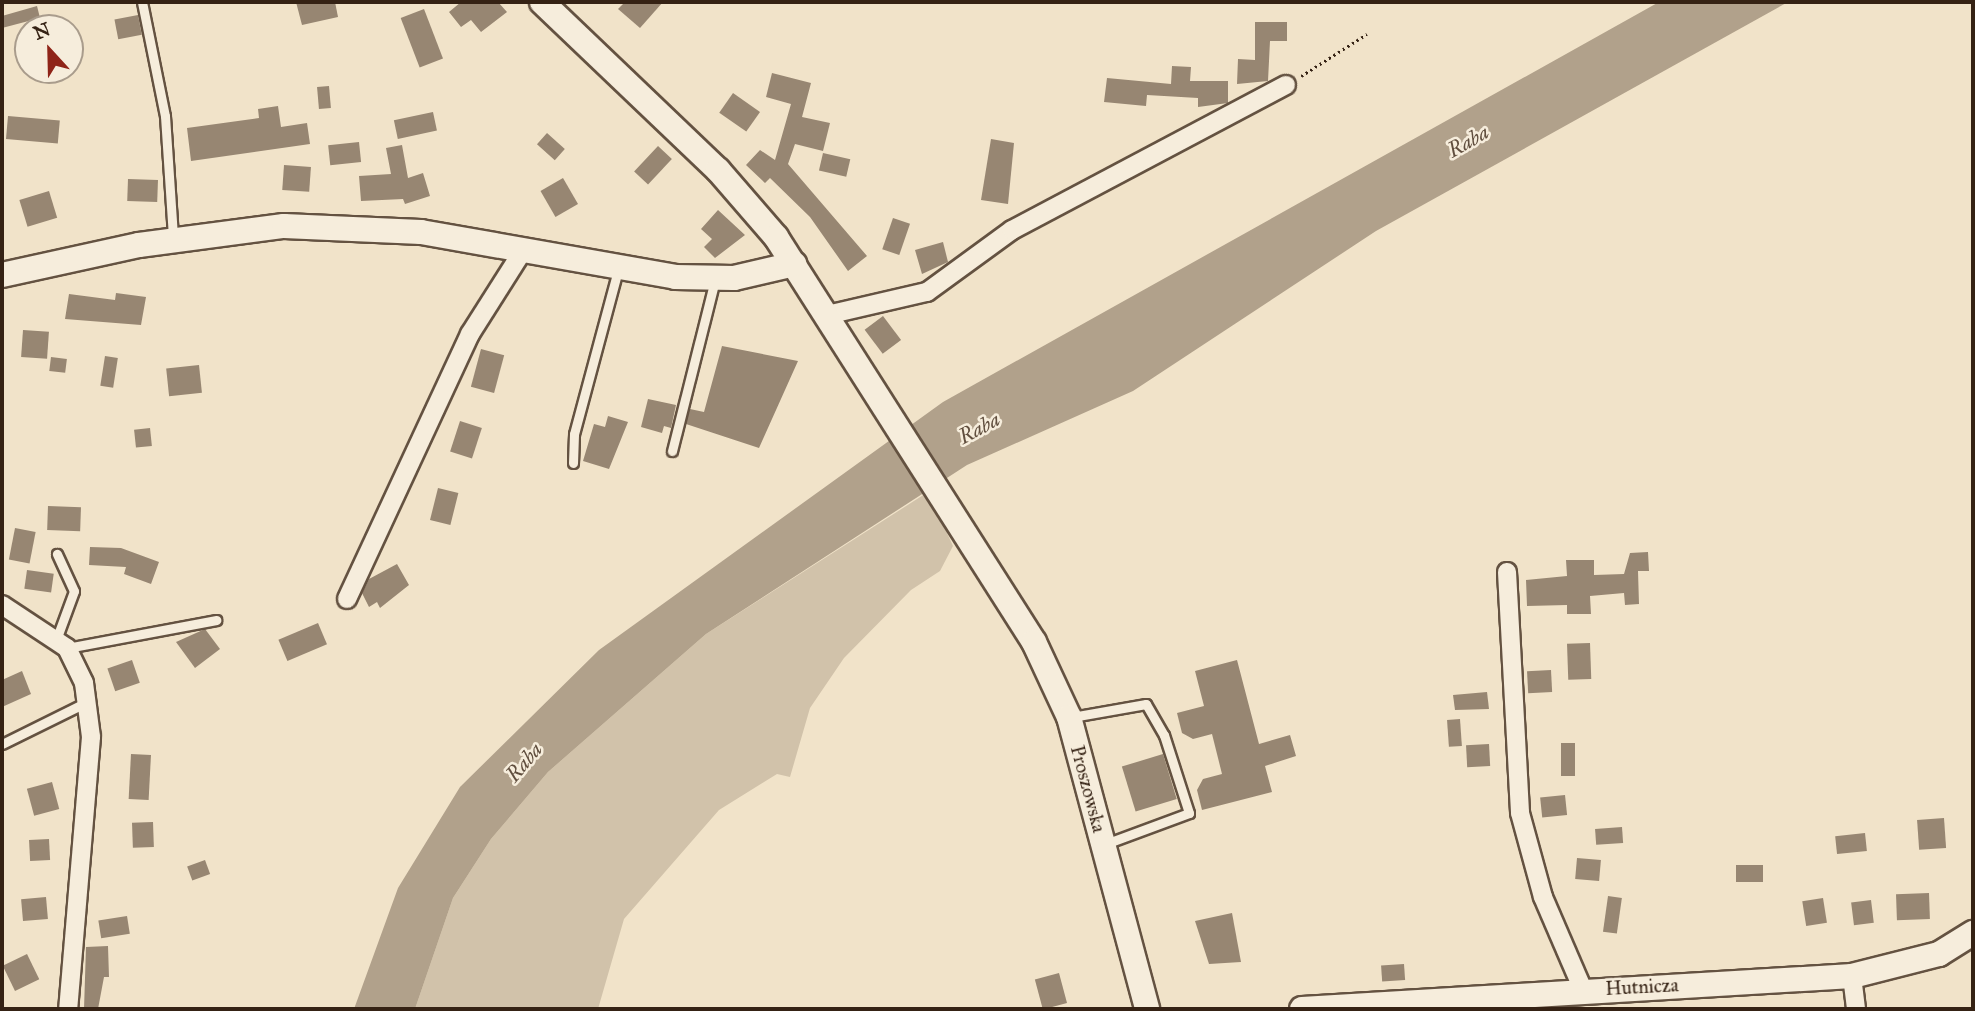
<!DOCTYPE html>
<html>
<head>
<meta charset="utf-8">
<style>
  body { margin:0 }
  #map { position:relative; width:1975px; height:1011px; overflow:hidden; background:#f1e3c9; font-family:"IM FELL Great Primer",serif }
  div>[style] { position:absolute }
  [style*='--x'] { left:calc(var(--x)*1px); top:calc(var(--y)*1px); width:calc(var(--w)*1px); rotate:calc(var(--a)*1deg) }
  .green>* { inset:0; background:#d1c2aa }
  .water>* { inset:0; background:#b1a18b }
  .building>* { inset:0; background:#978672; transform-origin:0 0 }
  .path>* { height:2.5px; margin-top:-1.25px; transform-origin:0; background:repeating-linear-gradient(90deg,#352214 0 2px,transparent 0 5.5px) }
  .roads { filter:drop-shadow(2px 0 #645241) drop-shadow(-2px 0 #645241) drop-shadow(0 2px #645241) drop-shadow(0 -2px #645241) }
  .lane>* { height:9px; margin:-4.5px; padding:0 4.5px; transform-origin:4.5px; border-radius:4.5px; background:#f6eddc }
  .street>* { height:18px; margin:-9px; padding:0 9px; transform-origin:9px; border-radius:9px; background:#f6eddc }
  .secondary>* { height:24px; margin:-12px; padding:0 12px; transform-origin:12px; border-radius:12px; background:#f6eddc }
  span { translate:-50% -50%; white-space:nowrap; text-align:center; line-height:1.15; -webkit-text-stroke:5px #f6eddc; paint-order:stroke }
  .street-label { font-size:19px; color:#352214 }
  .water-label { font-size:21px; color:#604e3e; font-style:italic }
  .frame { position:absolute; inset:0; border:4px solid #352214; pointer-events:none }
  .north { position:absolute; left:14px; top:14px; width:70px; height:70px; box-sizing:border-box; background:#f6eddc; border:2px solid #a99c8c; border-radius:50%; rotate:338deg; font-size:19px; font-weight:700; line-height:28px; text-align:center; color:#352214 }
  .north::after { content:''; display:block; margin:auto; width:24px; height:32px; background:#8f2418; clip-path:polygon(50% 0,100% 100%,50% 72%,0 100%) }
</style>
</head>
<body>
<div id="map">
  <div class="green">
    <div style="clip-path:polygon(928px 492px,953px 546px,940px 571px,911px 590px,844px 658px,810px 708px,790px 777px,777px 774px,719px 810px,624px 919px,598px 1009px,415px 1009px,453px 898px,491px 839px,548px 772px,706px 634px)"></div>
  </div>
  <div class="water">
    <div style="clip-path:polygon(1659px 2px,1788px 2px,1376px 231px,1133px 391px,967px 465px,706px 634px,548px 772px,491px 839px,453px 898px,415px 1009px,354px 1009px,398px 888px,460px 787px,599px 650px,943px 402px)"></div>
  </div>
  <div class="building">
    <div style="clip-path:polygon(296px 2px,335px 2px,338px 17px,302px 25px)"></div>
    <div style="clip-path:polygon(461px 2px,498px 2px,507px 12px,481px 32px,471px 20px,461px 27px,449px 12px)"></div>
    <div style="clip-path:polygon(625px 2px,663px 2px,640px 28px,618px 9px)"></div>
    <div style="clip-path:polygon(37px 6px,40px 18px,2px 28px,2px 16px)"></div>
    <div style="left:424px;top:9px;width:53px;height:25px;rotate:69deg"></div>
    <div style="left:138px;top:15px;width:20px;height:24px;rotate:79deg"></div>
    <div style="clip-path:polygon(1255px 22px,1287px 22px,1287px 41px,1270px 41px,1268px 81px,1237px 84px,1238px 59px,1255px 60px)"></div>
    <div style="clip-path:polygon(1172px 66px,1191px 67px,1190px 81px,1228px 81px,1228px 103px,1198px 107px,1198px 98px,1147px 95px,1146px 106px,1104px 102px,1107px 78px,1171px 84px)"></div>
    <div style="clip-path:polygon(772px 73px,811px 83px,802px 117px,830px 123px,823px 151px,795px 144px,788px 164px,867px 256px,848px 271px,810px 217px,770px 178px,765px 183px,746px 165px,760px 150px,775px 160px,791px 104px,766px 97px)"></div>
    <div style="left:329px;top:86px;width:22px;height:12px;rotate:85deg"></div>
    <div style="left:733px;top:93px;width:33px;height:24px;rotate:35deg"></div>
    <div style="clip-path:polygon(278px 106px,281px 127px,307px 123px,310px 144px,191px 161px,187px 128px,259px 118px,258px 109px)"></div>
    <div style="left:433px;top:112px;width:19px;height:40px;rotate:78deg"></div>
    <div style="left:8px;top:116px;width:52px;height:23px;rotate:5deg"></div>
    <div style="left:547px;top:133px;width:24px;height:15px;rotate:42deg"></div>
    <div style="clip-path:polygon(991px 139px,1014px 143px,1008px 204px,981px 200px)"></div>
    <div style="left:359px;top:142px;width:20px;height:31px;rotate:84deg"></div>
    <div style="clip-path:polygon(402px 145px,408px 178px,423px 173px,430px 196px,405px 204px,403px 199px,361px 201px,359px 176px,391px 174px,386px 148px)"></div>
    <div style="left:658px;top:146px;width:19px;height:35px;rotate:43deg"></div>
    <div style="left:823px;top:153px;width:28px;height:18px;rotate:13deg"></div>
    <div style="left:284px;top:165px;width:27px;height:25px;rotate:4deg"></div>
    <div style="left:563px;top:178px;width:30px;height:26px;rotate:60deg"></div>
    <div style="left:128px;top:179px;width:30px;height:22px;rotate:2deg"></div>
    <div style="left:49px;top:191px;width:28px;height:31px;rotate:73deg"></div>
    <div style="clip-path:polygon(718px 210px,745px 235px,715px 258px,704px 247px,712px 239px,701px 229px)"></div>
    <div style="left:893px;top:218px;width:18px;height:33px;rotate:19deg"></div>
    <div style="clip-path:polygon(943px 242px,948px 262px,922px 274px,915px 250px)"></div>
    <div style="clip-path:polygon(116px 293px,146px 297px,141px 325px,65px 319px,69px 294px,115px 300px)"></div>
    <div style="left:883px;top:316px;width:30px;height:23px;rotate:53deg"></div>
    <div style="left:23px;top:330px;width:26px;height:27px;rotate:4deg"></div>
    <div style="clip-path:polygon(722px 346px,798px 361px,759px 448px,686px 424px,690px 409px,704px 412px)"></div>
    <div style="left:481px;top:349px;width:24px;height:39px;rotate:15deg"></div>
    <div style="left:105px;top:356px;width:13px;height:30px;rotate:9deg"></div>
    <div style="left:51px;top:357px;width:16px;height:14px;rotate:7deg"></div>
    <div style="left:199px;top:365px;width:28px;height:33px;rotate:84deg"></div>
    <div style="clip-path:polygon(648px 399px,676px 405px,671px 428px,664px 426px,662px 433px,641px 427px)"></div>
    <div style="clip-path:polygon(608px 416px,628px 422px,609px 469px,583px 461px,594px 424px,605px 427px)"></div>
    <div style="left:460px;top:421px;width:23px;height:32px;rotate:18deg"></div>
    <div style="left:150px;top:428px;width:18px;height:16px;rotate:84deg"></div>
    <div style="left:438px;top:488px;width:21px;height:33px;rotate:14deg"></div>
    <div style="left:48px;top:506px;width:33px;height:24px;rotate:2deg"></div>
    <div style="left:15px;top:528px;width:21px;height:32px;rotate:11deg"></div>
    <div style="clip-path:polygon(90px 547px,121px 548px,159px 562px,151px 584px,124px 574px,126px 567px,89px 565px)"></div>
    <div style="clip-path:polygon(1648px 552px,1649px 571px,1638px 571px,1639px 604px,1625px 605px,1624px 593px,1590px 596px,1591px 614px,1567px 614px,1567px 605px,1527px 606px,1526px 580px,1567px 576px,1566px 560px,1594px 560px,1594px 575px,1624px 574px,1630px 553px)"></div>
    <div style="clip-path:polygon(397px 564px,409px 585px,380px 608px,377px 602px,369px 607px,362px 593px,369px 579px)"></div>
    <div style="left:27px;top:570px;width:27px;height:19px;rotate:8deg"></div>
    <div style="left:318px;top:623px;width:23px;height:43px;rotate:67deg"></div>
    <div style="clip-path:polygon(205px 629px,220px 649px,195px 668px,176px 642px)"></div>
    <div style="left:1590px;top:643px;width:36px;height:23px;rotate:88deg"></div>
    <div style="left:132px;top:660px;width:24px;height:26px;rotate:71deg"></div>
    <div style="clip-path:polygon(1237px 660px,1259px 744px,1290px 735px,1296px 756px,1265px 766px,1272px 792px,1202px 810px,1197px 790px,1203px 779px,1222px 774px,1212px 734px,1193px 739px,1182px 733px,1177px 713px,1204px 706px,1195px 671px)"></div>
    <div style="left:1551px;top:670px;width:22px;height:24px;rotate:87deg"></div>
    <div style="clip-path:polygon(22px 671px,31px 694px,2px 707px,2px 680px)"></div>
    <div style="clip-path:polygon(1487px 692px,1489px 709px,1455px 710px,1453px 695px)"></div>
    <div style="left:1460px;top:719px;width:27px;height:13px;rotate:86deg"></div>
    <div style="left:1561px;top:743px;width:14px;height:33px"></div>
    <div style="left:1489px;top:744px;width:22px;height:23px;rotate:87deg"></div>
    <div style="left:131px;top:754px;width:20px;height:45px;rotate:3deg"></div>
    <div style="left:1163px;top:754px;width:47px;height:43px;rotate:73deg"></div>
    <div style="left:52px;top:782px;width:28px;height:26px;rotate:75deg"></div>
    <div style="left:1565px;top:795px;width:20px;height:25px;rotate:84deg"></div>
    <div style="left:1944px;top:818px;width:30px;height:27px;rotate:86deg"></div>
    <div style="left:153px;top:822px;width:25px;height:21px;rotate:88deg"></div>
    <div style="left:1622px;top:827px;width:16px;height:27px;rotate:86deg"></div>
    <div style="left:1865px;top:833px;width:18px;height:30px;rotate:84deg"></div>
    <div style="left:49px;top:839px;width:21px;height:20px;rotate:87deg"></div>
    <div style="left:1577px;top:858px;width:24px;height:21px;rotate:5deg"></div>
    <div style="left:205px;top:860px;width:15px;height:19px;rotate:70deg"></div>
    <div style="left:1763px;top:865px;width:17px;height:27px;rotate:90deg"></div>
    <div style="left:1929px;top:893px;width:26px;height:33px;rotate:88deg"></div>
    <div style="left:1608px;top:896px;width:14px;height:36px;rotate:8deg"></div>
    <div style="left:46px;top:897px;width:22px;height:25px;rotate:85deg"></div>
    <div style="left:1823px;top:898px;width:25px;height:21px;rotate:81deg"></div>
    <div style="left:1871px;top:900px;width:23px;height:20px;rotate:83deg"></div>
    <div style="clip-path:polygon(1232px 913px,1241px 962px,1209px 964px,1195px 921px)"></div>
    <div style="left:127px;top:916px;width:18px;height:29px;rotate:81deg"></div>
    <div style="clip-path:polygon(108px 946px,109px 977px,104px 977px,98px 1009px,84px 1009px,86px 947px)"></div>
    <div style="left:27px;top:954px;width:28px;height:27px;rotate:64deg"></div>
    <div style="left:1404px;top:964px;width:16px;height:23px;rotate:86deg"></div>
    <div style="left:1059px;top:973px;width:31px;height:25px;rotate:75deg"></div>
  </div>
  <div class="path">
    <div style="--x:1301;--y:76;--w:78;--a:-32.5"></div>
  </div>
  <div class="roads">
    <div class="lane">
      <div style="--x:142;--y:2;--w:116;--a:78.6"></div>
      <div style="--x:165;--y:116;--w:121;--a:86.2"></div>
      <div style="--x:672;--y:451;--w:176;--a:-75.9"></div>
      <div style="--x:573;--y:463;--w:29;--a:-88"></div>
      <div style="--x:574;--y:434;--w:170;--a:-75"></div>
      <div style="--x:56;--y:640;--w:52;--a:-69.8"></div>
      <div style="--x:74;--y:591;--w:41;--a:-114.7"></div>
      <div style="--x:67;--y:648;--w:152;--a:-10.6"></div>
      <div style="--x:1072;--y:717;--w:75;--a:-10"></div>
      <div style="--x:1146;--y:704;--w:36;--a:60"></div>
      <div style="--x:1164;--y:735;--w:82;--a:72.2"></div>
      <div style="--x:1189;--y:813;--w:90;--a:159.7"></div>
      <div style="--x:2;--y:744;--w:95;--a:-26.3"></div>
    </div>
    <div class="street">
      <div style="--x:827;--y:315;--w:103;--a:-13"></div>
      <div style="--x:927;--y:292;--w:105;--a:-36.1"></div>
      <div style="--x:1012;--y:230;--w:310;--a:-27.9"></div>
      <div style="--x:1507;--y:572;--w:241;--a:86.9"></div>
      <div style="--x:1520;--y:813;--w:87;--a:74.7"></div>
      <div style="--x:1543;--y:897;--w:101;--a:66.7"></div>
      <div style="--x:347;--y:599;--w:292;--a:-65.1"></div>
      <div style="--x:470;--y:334;--w:97;--a:-57.6"></div>
      <div style="--x:2;--y:605;--w:78;--a:33.5"></div>
      <div style="--x:67;--y:648;--w:39;--a:64"></div>
      <div style="--x:84;--y:683;--w:54;--a:82.6"></div>
      <div style="--x:91;--y:737;--w:273;--a:94.8"></div>
      <div style="--x:1852;--y:976;--w:33;--a:83"></div>
    </div>
    <div class="secondary">
      <div style="--x:542;--y:2;--w:243;--a:43.7"></div>
      <div style="--x:718;--y:170;--w:89;--a:49.1"></div>
      <div style="--x:776;--y:237;--w:480;--a:57.5"></div>
      <div style="--x:1034;--y:642;--w:83;--a:65"></div>
      <div style="--x:1069;--y:717;--w:302;--a:75"></div>
      <div style="--x:2;--y:275;--w:140;--a:-12.4"></div>
      <div style="--x:139;--y:245;--w:146;--a:-7.5"></div>
      <div style="--x:284;--y:226;--w:137;--a:2.5"></div>
      <div style="--x:421;--y:232;--w:258;--a:10"></div>
      <div style="--x:675;--y:277;--w:59;--a:1"></div>
      <div style="--x:734;--y:278;--w:62;--a:-13.1"></div>
      <div style="--x:1302;--y:1009;--w:551;--a:-3.43"></div>
      <div style="--x:1852;--y:976;--w:90;--a:-14.2"></div>
      <div style="--x:1939;--y:954;--w:40;--a:-32"></div>
    </div>
  </div>
  <div class="street-label">
    <span style="left:1088px;top:789px;rotate:75deg">Proszowska</span>
    <span style="left:1642px;top:987px;rotate:-3deg">Hutnicza</span>
  </div>
  <div class="water-label">
    <span style="left:1468px;top:141px;rotate:-30deg">Raba</span>
    <span style="left:979px;top:428px;rotate:-29deg">Raba</span>
    <span style="left:524px;top:762px;rotate:-50deg">Raba</span>
  </div>
  <div class="frame"></div>
  <div class="north">N</div>
</div>
</body>
</html>
